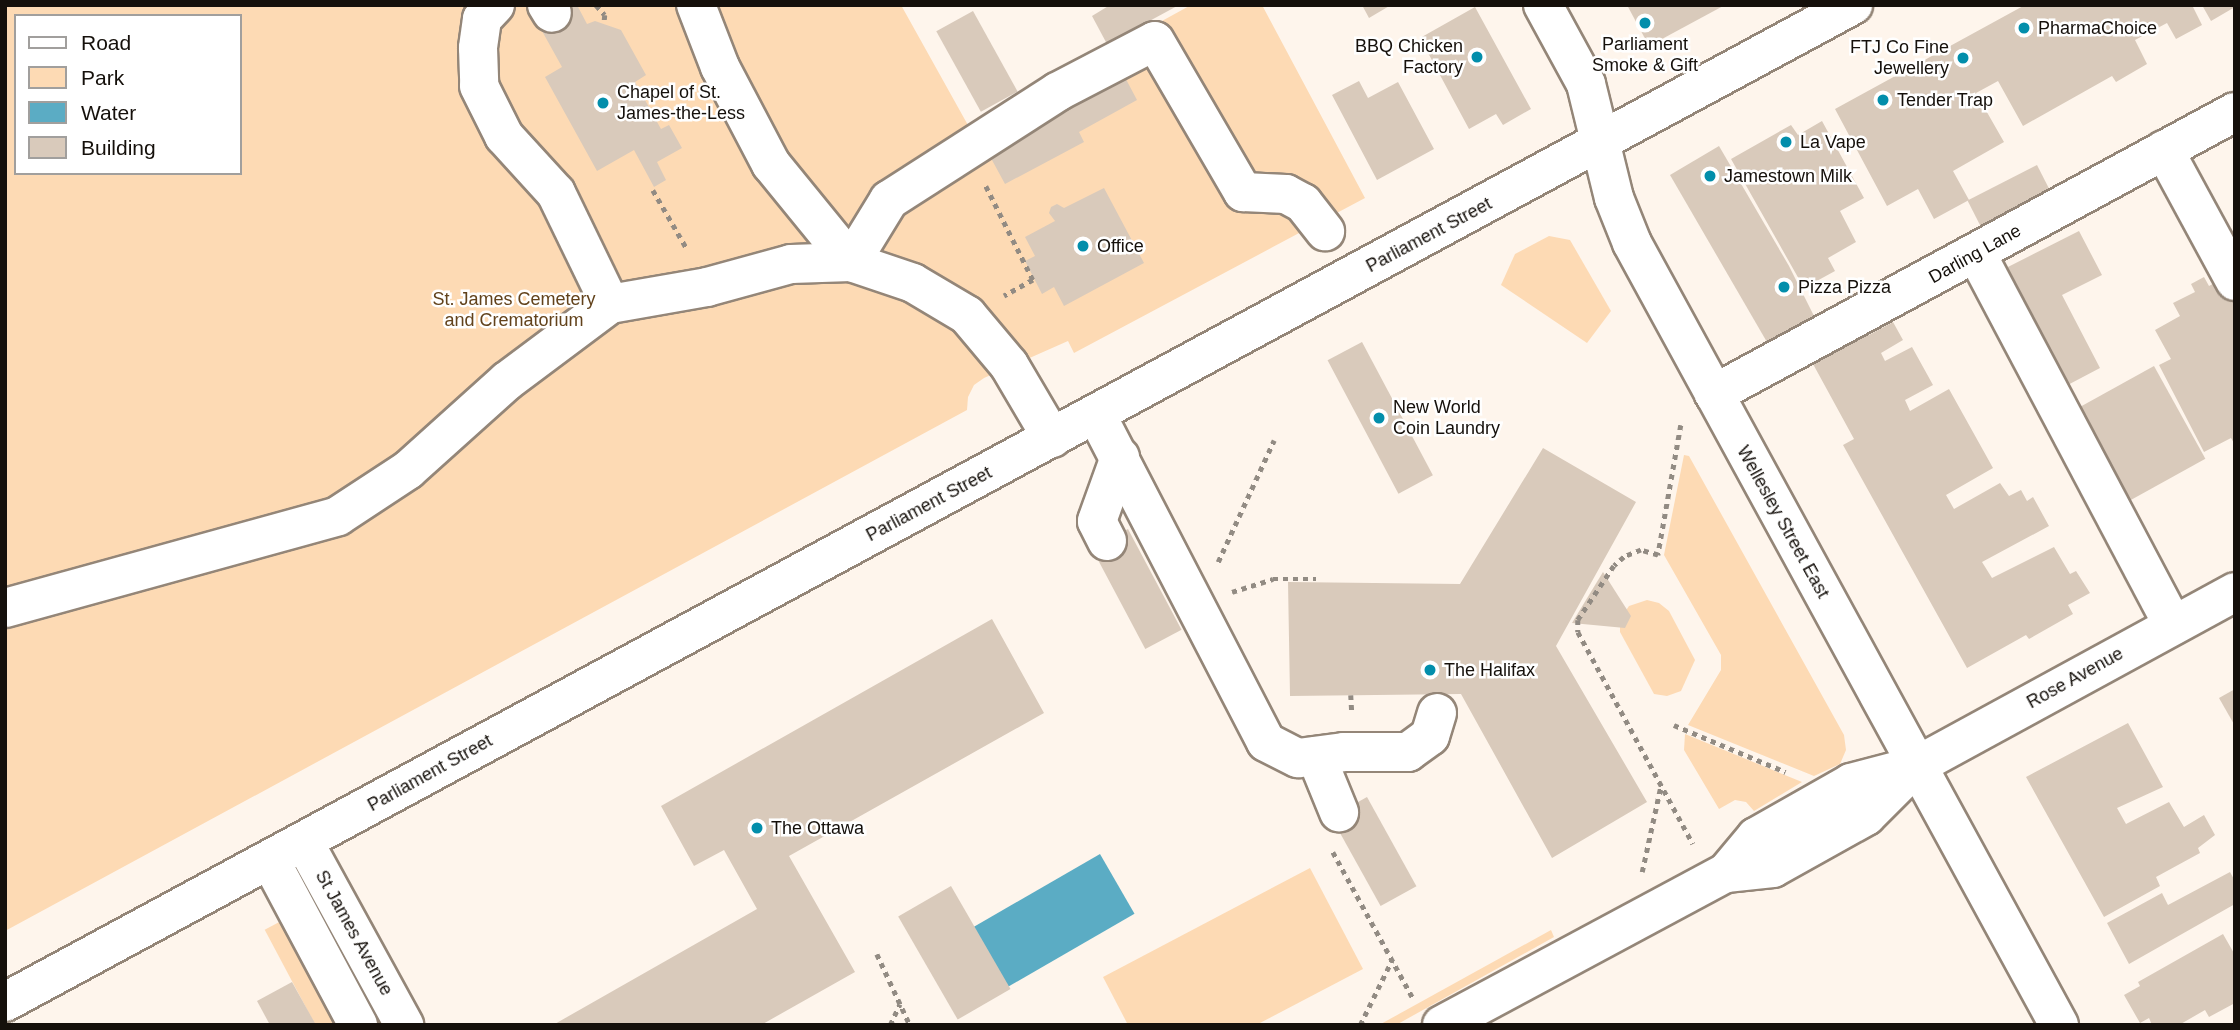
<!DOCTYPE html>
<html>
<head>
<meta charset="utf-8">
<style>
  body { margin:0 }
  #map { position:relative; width:2240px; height:1030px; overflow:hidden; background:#fef5ec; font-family:Arial,sans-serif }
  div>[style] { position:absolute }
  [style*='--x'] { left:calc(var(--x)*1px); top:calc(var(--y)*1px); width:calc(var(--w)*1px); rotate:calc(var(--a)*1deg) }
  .green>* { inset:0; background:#fddab4; transform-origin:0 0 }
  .water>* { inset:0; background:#5bacc4; transform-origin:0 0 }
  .building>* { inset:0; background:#d9cabb; transform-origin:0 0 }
  .path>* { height:4.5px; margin-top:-2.25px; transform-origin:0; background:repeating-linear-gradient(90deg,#928b83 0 5px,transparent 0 10px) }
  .roads { filter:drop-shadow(2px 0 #948678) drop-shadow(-2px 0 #948678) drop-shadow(0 2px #948678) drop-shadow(0 -2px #948678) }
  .minor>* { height:38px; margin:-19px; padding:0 19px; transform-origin:19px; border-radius:19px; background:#fff }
  .major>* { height:38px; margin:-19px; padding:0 19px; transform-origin:19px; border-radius:19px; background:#fff }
  .dots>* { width:19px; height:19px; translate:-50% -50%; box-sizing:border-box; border:4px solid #fff; border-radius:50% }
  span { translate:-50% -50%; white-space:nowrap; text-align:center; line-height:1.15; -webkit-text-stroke:5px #fff; paint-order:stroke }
  .poi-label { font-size:18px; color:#15100b }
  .left { translate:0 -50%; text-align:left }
  .right { translate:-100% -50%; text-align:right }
  .street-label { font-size:18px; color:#15100b }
  .park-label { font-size:18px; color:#62421b }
  .frame { position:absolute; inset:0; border:7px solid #15100b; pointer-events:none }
  .legend { position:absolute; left:14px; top:14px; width:228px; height:161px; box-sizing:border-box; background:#fff; border:2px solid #a19f9d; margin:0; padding:9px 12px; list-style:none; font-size:21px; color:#15100b }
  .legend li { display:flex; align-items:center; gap:14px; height:35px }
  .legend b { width:35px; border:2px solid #a19f9d }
</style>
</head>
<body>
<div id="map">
  <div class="green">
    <div style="clip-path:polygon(evenodd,5px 5px,901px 5px,969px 127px,1191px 5px,1262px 5px,1365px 198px,1074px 353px,1068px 341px,984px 378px,974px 385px,968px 397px,967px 410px,5px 931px,5px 5px,16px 16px,240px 16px,240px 173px,16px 173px,16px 16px)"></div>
    <div style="clip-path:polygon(1549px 236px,1570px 240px,1611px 311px,1587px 343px,1501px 285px,1515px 254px)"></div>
    <div style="clip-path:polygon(1684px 455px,1689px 456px,1844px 735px,1846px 750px,1840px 764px,1814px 776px,1688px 725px,1721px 670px,1721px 655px,1664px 555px)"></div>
    <div style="clip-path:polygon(1647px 600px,1659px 603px,1669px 611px,1695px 660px,1681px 691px,1667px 696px,1654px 694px,1620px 632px,1620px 619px,1629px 606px)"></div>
    <div style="clip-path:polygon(1685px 734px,1802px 782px,1754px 811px,1746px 802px,1735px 800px,1719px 809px,1684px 750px)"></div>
    <div style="clip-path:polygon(1310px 868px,1363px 969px,1256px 1025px,1128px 1025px,1103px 977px)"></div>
    <div style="left:285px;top:919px;width:120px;height:23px;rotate:62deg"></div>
    <div style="clip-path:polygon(1551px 930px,1554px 937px,1396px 1025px,1379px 1025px)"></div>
  </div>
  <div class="water">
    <div style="left:1100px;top:854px;width:69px;height:154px;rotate:60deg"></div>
  </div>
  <div class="building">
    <div style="clip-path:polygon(566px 5px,577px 5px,587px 24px,595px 21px,621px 30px,646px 75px,635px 82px,661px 129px,669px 125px,682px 148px,657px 162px,666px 180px,654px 187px,634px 150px,597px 171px,545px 77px,562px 67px,537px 22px)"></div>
    <div style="clip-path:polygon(1110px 5px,1179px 5px,1107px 44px,1092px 16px)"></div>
    <div style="clip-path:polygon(1362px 5px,1391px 5px,1369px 18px)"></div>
    <div style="clip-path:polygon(1627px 5px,1725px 5px,1649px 46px)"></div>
    <div style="clip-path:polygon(2025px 5px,2192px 5px,2202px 25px,2176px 39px,2167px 23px,2135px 40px,2147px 64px,2116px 82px,2112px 76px,2023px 126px,1998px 81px,1976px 93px,2004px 142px,1953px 171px,1969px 200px,1934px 219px,1918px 189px,1887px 206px,1835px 109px)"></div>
    <div style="clip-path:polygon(2202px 5px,2235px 5px,2235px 7px,2211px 21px)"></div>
    <div style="clip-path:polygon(1475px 7px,1531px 109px,1503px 125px,1496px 114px,1469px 129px,1420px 38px)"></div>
    <div style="left:973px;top:11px;width:92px;height:42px;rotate:61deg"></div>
    <div style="clip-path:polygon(1119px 66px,1137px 100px,1079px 132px,1084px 142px,1005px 184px,986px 149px)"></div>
    <div style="clip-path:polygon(1359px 81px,1368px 98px,1398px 82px,1434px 149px,1377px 180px,1332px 95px)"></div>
    <div style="clip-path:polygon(1822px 121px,1864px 198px,1840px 211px,1856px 242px,1828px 258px,1835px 271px,1804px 288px,1731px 159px,1791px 125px,1798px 135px)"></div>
    <div style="clip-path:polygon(1719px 146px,1789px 266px,1818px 324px,1771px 349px,1670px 175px)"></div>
    <div style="left:2037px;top:165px;width:39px;height:78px;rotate:63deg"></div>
    <div style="clip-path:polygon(1104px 188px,1144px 263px,1064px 306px,1054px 287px,1042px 294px,1025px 261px,1035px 256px,1025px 237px,1055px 221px,1049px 213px,1051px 207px,1057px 204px,1064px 208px)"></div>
    <div style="clip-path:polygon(2079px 231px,2102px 275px,2062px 295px,2100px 368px,2062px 388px,2000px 271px)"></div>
    <div style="clip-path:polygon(2204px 277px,2209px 286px,2222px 279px,2235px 303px,2235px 445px,2231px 438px,2204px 452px,2159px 365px,2171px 359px,2155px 330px,2180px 316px,2173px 303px,2195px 292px,2191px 284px)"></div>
    <div style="clip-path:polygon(1893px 322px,1903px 340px,1881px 353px,1885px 361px,1912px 347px,1933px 385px,1905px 400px,1910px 411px,1949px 389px,1993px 468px,1946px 495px,1954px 509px,2000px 483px,2009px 496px,2021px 490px,2027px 501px,2033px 497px,2049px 526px,1982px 562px,1992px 578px,2054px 547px,2070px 574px,2076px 571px,2090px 593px,2068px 605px,2073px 614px,2029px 639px,2026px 635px,1967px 668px,1843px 445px,1854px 439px,1807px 353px,1861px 324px,1867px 336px)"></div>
    <div style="left:1362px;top:342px;width:151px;height:39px;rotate:62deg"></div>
    <div style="left:2154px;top:366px;width:106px;height:94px;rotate:61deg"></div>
    <div style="clip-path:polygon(1543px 448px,1636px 502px,1556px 646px,1647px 802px,1552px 858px,1461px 694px,1290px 696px,1288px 582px,1460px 584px)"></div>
    <div style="left:1128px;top:529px;width:114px;height:41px;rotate:62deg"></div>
    <div style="clip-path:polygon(1603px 572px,1631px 616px,1625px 628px,1572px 623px)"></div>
    <div style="clip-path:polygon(992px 619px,1044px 713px,789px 856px,855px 972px,761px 1025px,553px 1025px,757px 909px,724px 850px,694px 866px,661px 806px)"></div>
    <div style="clip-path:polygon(2235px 689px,2235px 726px,2219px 698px)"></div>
    <div style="clip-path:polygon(2128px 723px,2163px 787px,2117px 808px,2126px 824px,2169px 802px,2184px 827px,2204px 815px,2215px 835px,2198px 848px,2200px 853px,2156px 877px,2160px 886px,2104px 917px,2026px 777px)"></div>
    <div style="left:1367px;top:797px;width:102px;height:41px;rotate:61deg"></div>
    <div style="clip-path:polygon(2230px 872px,2235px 881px,2235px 904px,2129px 964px,2107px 923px,2162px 893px,2168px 905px)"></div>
    <div style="left:951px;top:886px;width:119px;height:61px;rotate:60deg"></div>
    <div style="clip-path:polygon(2223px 934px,2235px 955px,2235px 1003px,2209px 1017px,2205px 1010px,2179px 1025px,2152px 1025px,2149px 1018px,2140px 1023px,2124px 995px,2140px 986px,2138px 982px)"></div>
    <div style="clip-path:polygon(292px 982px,316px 1025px,270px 1025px,257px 1001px)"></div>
  </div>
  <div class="path">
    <div style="--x:596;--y:5;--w:13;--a:48"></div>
    <div style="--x:605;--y:15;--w:9;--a:96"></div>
    <div style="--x:986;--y:186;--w:105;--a:63.4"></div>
    <div style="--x:1033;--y:280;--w:33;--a:151"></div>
    <div style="--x:653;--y:190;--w:68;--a:60"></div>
    <div style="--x:1681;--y:425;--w:132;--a:100"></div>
    <div style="--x:1658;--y:555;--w:18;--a:-164"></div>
    <div style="--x:1641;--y:550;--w:18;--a:158"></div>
    <div style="--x:1624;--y:557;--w:13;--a:138"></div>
    <div style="--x:1614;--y:566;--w:65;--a:123.7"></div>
    <div style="--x:1578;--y:620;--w:12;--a:90"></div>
    <div style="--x:1578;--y:632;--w:241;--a:61.5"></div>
    <div style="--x:1218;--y:562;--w:134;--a:-65.3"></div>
    <div style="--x:1232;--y:592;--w:43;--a:-17.6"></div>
    <div style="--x:1273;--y:579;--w:43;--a:0"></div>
    <div style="--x:1351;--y:695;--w:18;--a:87"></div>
    <div style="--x:1674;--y:725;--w:121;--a:22.8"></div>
    <div style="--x:1333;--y:852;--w:166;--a:61.3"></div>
    <div style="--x:1642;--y:872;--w:89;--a:-77.7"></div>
    <div style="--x:877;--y:954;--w:78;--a:65.1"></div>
    <div style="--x:890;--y:1025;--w:23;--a:-65"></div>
    <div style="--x:1360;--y:1025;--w:72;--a:-63.8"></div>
  </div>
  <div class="roads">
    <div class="minor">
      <div style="--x:495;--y:5;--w:19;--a:133"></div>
      <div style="--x:482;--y:19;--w:29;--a:98"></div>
      <div style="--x:478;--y:48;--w:38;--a:88"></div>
      <div style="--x:479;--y:86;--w:56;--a:63.4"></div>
      <div style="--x:504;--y:136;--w:77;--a:47.6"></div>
      <div style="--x:556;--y:193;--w:123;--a:64.1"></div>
      <div style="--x:547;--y:5;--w:9;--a:58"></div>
      <div style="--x:696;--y:5;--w:66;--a:68.8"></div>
      <div style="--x:720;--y:67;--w:110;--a:62.3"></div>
      <div style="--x:771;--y:164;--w:127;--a:50.8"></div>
      <div style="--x:1543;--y:5;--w:90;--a:61.4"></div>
      <div style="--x:1586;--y:84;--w:117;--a:76.2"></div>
      <div style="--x:1614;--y:198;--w:48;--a:68.2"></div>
      <div style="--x:1632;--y:243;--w:891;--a:61.36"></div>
      <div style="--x:2164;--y:150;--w:149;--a:61.5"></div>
      <div style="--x:1976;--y:253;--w:421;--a:62.1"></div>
      <div style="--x:851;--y:262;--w:73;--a:-58.5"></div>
      <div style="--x:889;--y:200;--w:200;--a:-32.7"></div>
      <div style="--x:1057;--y:92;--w:110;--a:-27.5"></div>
      <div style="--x:1155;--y:41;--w:175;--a:59.8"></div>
      <div style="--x:1243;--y:192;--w:43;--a:2.7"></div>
      <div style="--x:1286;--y:194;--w:19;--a:28"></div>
      <div style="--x:1303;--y:203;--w:36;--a:52"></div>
      <div style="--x:1714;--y:394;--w:592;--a:-28.43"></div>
      <div style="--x:1096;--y:414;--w:369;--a:62.6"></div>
      <div style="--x:1266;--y:742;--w:36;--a:27"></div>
      <div style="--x:1298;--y:758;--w:46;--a:-7.4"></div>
      <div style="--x:1344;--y:752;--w:64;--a:0"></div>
      <div style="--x:1408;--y:752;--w:27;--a:-36"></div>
      <div style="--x:1430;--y:736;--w:24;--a:-73"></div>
      <div style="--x:1107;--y:541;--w:22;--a:-117"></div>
      <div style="--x:1097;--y:521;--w:68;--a:-70.2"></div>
      <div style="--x:5;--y:608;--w:345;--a:-15.4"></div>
      <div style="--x:338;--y:516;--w:84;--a:-33.3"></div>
      <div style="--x:408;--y:470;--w:133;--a:-42"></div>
      <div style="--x:507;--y:381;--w:129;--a:-36.8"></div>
      <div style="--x:610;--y:304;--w:98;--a:-9.9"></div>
      <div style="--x:707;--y:287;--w:87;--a:-15.3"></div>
      <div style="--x:791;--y:264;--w:60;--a:-1.9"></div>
      <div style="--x:851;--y:262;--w:65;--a:18.7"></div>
      <div style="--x:913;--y:283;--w:63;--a:30.7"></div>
      <div style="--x:967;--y:315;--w:65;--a:50"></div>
      <div style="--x:1009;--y:365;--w:85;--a:59.5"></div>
      <div style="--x:1316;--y:756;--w:61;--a:67.7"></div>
      <div style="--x:304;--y:842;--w:209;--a:61.3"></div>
      <div style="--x:270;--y:860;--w:187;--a:61.9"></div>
      <div style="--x:1726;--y:873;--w:47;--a:-6.1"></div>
      <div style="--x:1773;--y:868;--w:107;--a:-29.2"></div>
      <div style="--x:1866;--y:816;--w:71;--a:-45"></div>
      <div style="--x:1442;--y:1025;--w:322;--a:-28.2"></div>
      <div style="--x:1726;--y:873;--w:47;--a:-50.2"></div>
      <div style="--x:1756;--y:837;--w:109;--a:-29.6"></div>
      <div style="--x:1851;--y:783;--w:67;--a:-14.7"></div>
      <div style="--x:1916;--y:766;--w:363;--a:-28.6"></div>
    </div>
    <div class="major">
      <div style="--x:5;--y:1002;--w:2100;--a:-28.35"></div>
    </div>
  </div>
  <div class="dots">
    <div style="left:1645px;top:23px;background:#028eab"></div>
    <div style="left:2024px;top:28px;background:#028eab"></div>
    <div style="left:1477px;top:57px;background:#028eab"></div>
    <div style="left:1963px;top:58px;background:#028eab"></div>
    <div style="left:1883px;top:100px;background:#028eab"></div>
    <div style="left:603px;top:103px;background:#028eab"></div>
    <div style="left:1786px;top:142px;background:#028eab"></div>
    <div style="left:1710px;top:176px;background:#028eab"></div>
    <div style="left:1083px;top:246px;background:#028eab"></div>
    <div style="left:1784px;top:287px;background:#028eab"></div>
    <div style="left:1379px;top:418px;background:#028eab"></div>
    <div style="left:1430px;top:670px;background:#028eab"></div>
    <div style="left:757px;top:828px;background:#028eab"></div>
  </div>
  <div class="poi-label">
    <span class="left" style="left:2038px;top:28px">PharmaChoice</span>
    <span style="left:1645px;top:55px">Parliament<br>Smoke &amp; Gift</span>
    <span class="right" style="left:1463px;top:57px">BBQ Chicken<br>Factory</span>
    <span class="right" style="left:1949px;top:58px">FTJ Co Fine<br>Jewellery</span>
    <span class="left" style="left:617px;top:103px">Chapel of St.<br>James-the-Less</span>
    <span class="left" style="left:1897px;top:100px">Tender Trap</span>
    <span class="left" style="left:1800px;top:142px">La Vape</span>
    <span class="left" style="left:1724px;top:176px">Jamestown Milk</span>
    <span class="left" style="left:1097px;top:246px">Office</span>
    <span class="left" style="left:1798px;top:287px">Pizza Pizza</span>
    <span class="left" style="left:1393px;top:418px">New World<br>Coin Laundry</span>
    <span class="left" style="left:1444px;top:670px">The Halifax</span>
    <span class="left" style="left:771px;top:828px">The Ottawa</span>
  </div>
  <div class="street-label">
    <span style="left:1429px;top:235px;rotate:-28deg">Parliament Street</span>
    <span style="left:1975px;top:254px;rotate:-29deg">Darling Lane</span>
    <span style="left:929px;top:504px;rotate:-28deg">Parliament Street</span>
    <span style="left:1783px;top:522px;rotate:61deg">Wellesley Street East</span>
    <span style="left:2075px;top:678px;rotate:-29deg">Rose Avenue</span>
    <span style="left:430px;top:773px;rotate:-29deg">Parliament Street</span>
    <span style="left:354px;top:933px;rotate:61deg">St James Avenue</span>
  </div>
  <div class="park-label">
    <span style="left:514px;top:310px">St. James Cemetery<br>and Crematorium</span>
  </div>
  <div class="frame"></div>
  <ul class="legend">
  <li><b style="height:9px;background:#fff"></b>Road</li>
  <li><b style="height:19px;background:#fddab4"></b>Park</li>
  <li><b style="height:19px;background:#5bacc4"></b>Water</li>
  <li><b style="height:19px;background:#d9cabb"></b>Building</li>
  </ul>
</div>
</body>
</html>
